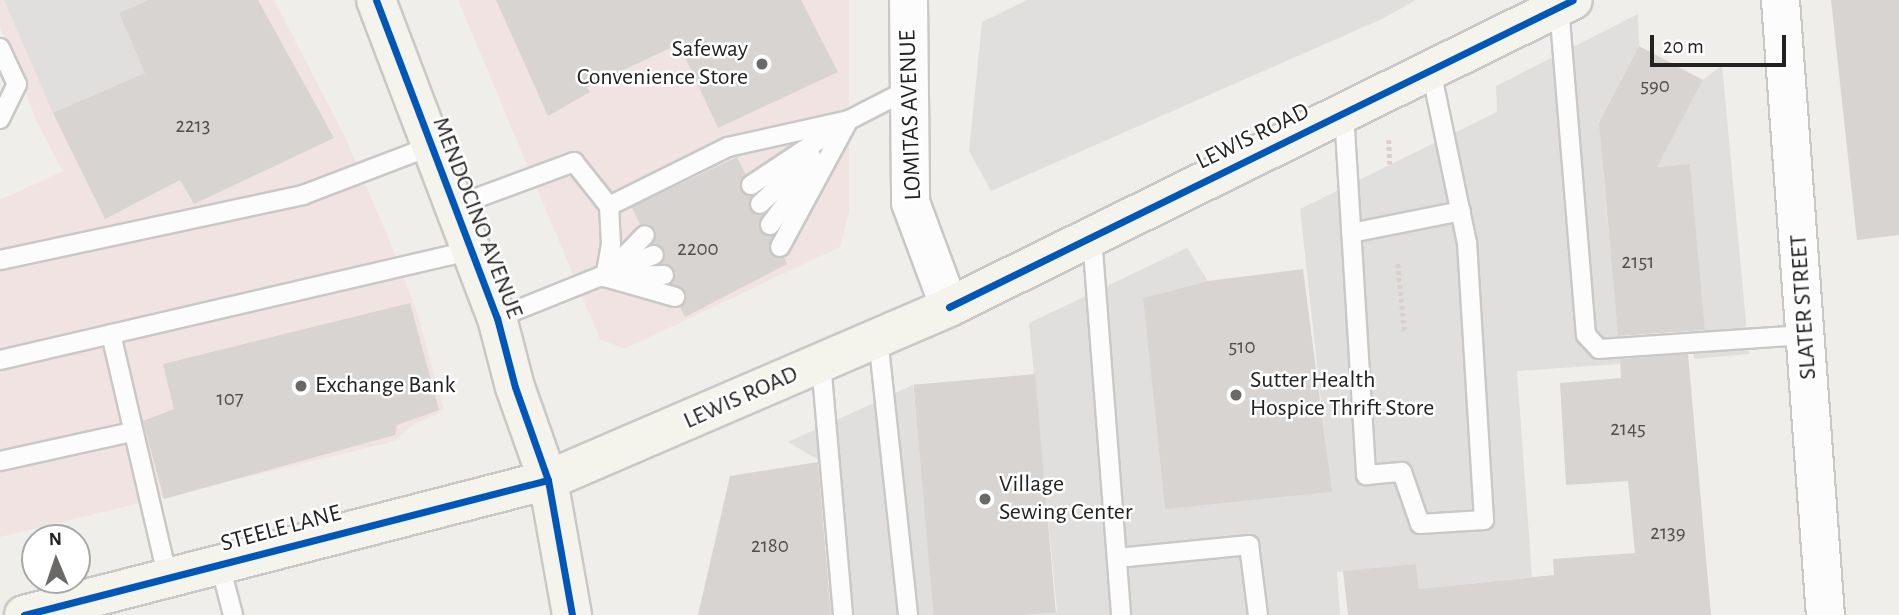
<!DOCTYPE html>
<html>
<head>
<meta charset="utf-8">
<style>
  body { margin:0 }
  #map { position:relative; width:1899px; height:615px; overflow:hidden; background:#f0eeeb; font-family:"Alegreya Sans",sans-serif }
  div>[style] { position:absolute }
  [style*='--x'] { left:calc(var(--x)*1px); top:calc(var(--y)*1px); width:calc(var(--w)*1px); rotate:calc(var(--a)*1deg) }
  .commercial>* { inset:0; background:#f1e3e1 }
  .parking>* { inset:0; background:#e0dfde }
  .building>* { inset:0; background:#d7d4d2; transform-origin:0 0 }
  .path>* { height:4.5px; margin-top:-2.25px; transform-origin:0; background:repeating-linear-gradient(90deg,#dccecd 0 3.5px,transparent 0 7px) }
  .roads { filter:drop-shadow(2px 0 #c9c8c7) drop-shadow(-2px 0 #c9c8c7) drop-shadow(0 2px #c9c8c7) drop-shadow(0 -2px #c9c8c7) }
  .lane>* { height:18px; margin:-9px; padding:0 9px; transform-origin:9px; border-radius:9px; background:#fdfcfc }
  .street>* { height:37px; margin:-18.5px; padding:0 18.5px; transform-origin:18.5px; border-radius:18.5px; background:#fdfcfc }
  .secondary>* { height:38px; margin:-19px; padding:0 19px; transform-origin:19px; border-radius:19px; background:#f4f4ed }
  .cycleway>* { height:7px; margin:-3.5px; padding:0 3.5px; transform-origin:3.5px; border-radius:3.5px; background:#0057b8 }
  .dots>* { width:19px; height:19px; translate:-50% -50%; box-sizing:border-box; border:4px solid #fff; border-radius:50% }
  span { translate:-50% -50%; white-space:nowrap; text-align:center; line-height:1.15; -webkit-text-stroke:5px #fff; paint-order:stroke }
  .number-label { font-size:21px; color:#4f4e4e }
  .number-label span { -webkit-text-stroke-width:0 }
  .poi-label { font-size:24px; color:#222 }
  .right { translate:-100% -50%; text-align:right }
  .left { translate:0 -50%; text-align:left }
  .street-label { font-size:24px; color:#222 }
  .north { position:absolute; left:21px; top:524px; width:70px; height:70px; box-sizing:border-box; background:#fff; border:2px solid #a7a7a7; border-radius:50%; rotate:358deg; font-size:19px; font-weight:700; line-height:28px; text-align:center; color:#222 }
  .north::after { content:''; display:block; margin:auto; width:24px; height:32px; background:#6a6968; clip-path:polygon(50% 0,100% 100%,50% 72%,0 100%) }
  .scale { position:absolute; left:1650px; top:35px; width:136px; height:32px; box-sizing:border-box; border:4px solid #222; border-top:0; padding-left:9px; font-size:21px; line-height:24px; white-space:nowrap; color:#222; -webkit-text-stroke:5px #fff; paint-order:stroke }
</style>
</head>
<body>
<div id="map">
  <div class="commercial">
    <div style="clip-path:polygon(0 0,274px 0,344px 135px,386px 232px,417px 312px,444px 410px,411px 426px,395px 441px,0 537px,0 200px,63px 171px,37px 122px,0 27px)"></div>
    <div style="clip-path:polygon(458px 0,849px 0,849px 212px,840px 247px,624px 349px,600px 339px)"></div>
  </div>
  <div class="parking">
    <div style="clip-path:polygon(4px 0,148px 0,119px 13px,145px 73px,53px 113px)"></div>
    <div style="clip-path:polygon(1027px 0,1416px 0,1384px 18px,991px 191px,969px 151px,982px 22px)"></div>
    <div style="clip-path:polygon(1638px 14px,1639px 46px,1598px 123px,1662px 157px,1703px 80px,1722px 65px,1749px 354px,1694px 359px,1691px 333px,1705px 331px,1690px 164px,1603px 172px,1621px 364px,1517px 371px,1532px 577px,1419px 589px,1416px 564px,1337px 572px,1340px 615px,1024px 615px,1057px 611px,1029px 323px,1187px 248px,1208px 281px,1143px 298px,1165px 508px,1331px 492px,1300px 209px,1497px 112px,1496px 86px)"></div>
    <div style="clip-path:polygon(913px 385px,935px 615px,831px 615px,822px 462px,788px 442px)"></div>
  </div>
  <div class="building">
    <div style="clip-path:polygon(148px 0,258px 0,334px 138px,194px 204px,180px 180px,105px 219px,53px 113px,145px 73px,119px 13px)"></div>
    <div style="clip-path:polygon(496px 0,801px 0,838px 72px,718px 128px,679px 44px,587px 87px,590px 92px,548px 116px)"></div>
    <div style="clip-path:polygon(1831px 0,1899px 0,1899px 235px,1857px 240px)"></div>
    <div style="clip-path:polygon(1639px 46px,1703px 80px,1657px 167px,1690px 164px,1705px 330px,1618px 336px,1599px 122px)"></div>
    <div style="clip-path:polygon(737px 157px,746px 175px,741px 191px,752px 196px,751px 211px,763px 215px,759px 229px,773px 236px,771px 253px,784px 257px,787px 264px,685px 317px,680px 307px,686px 294px,671px 284px,673px 269px,661px 264px,665px 251px,652px 244px,656px 231px,648px 224px,640px 225px,632px 207px)"></div>
    <div style="clip-path:polygon(1303px 269px,1332px 492px,1165px 509px,1143px 298px,1208px 281px)"></div>
    <div style="clip-path:polygon(410px 303px,439px 410px,397px 425px,395px 435px,164px 499px,143px 421px,174px 409px,163px 364px)"></div>
    <div style="clip-path:polygon(1688px 354px,1711px 615px,1348px 615px,1343px 571px,1416px 564px,1419px 589px,1554px 575px,1553px 559px,1635px 553px,1628px 481px,1566px 485px,1560px 383px,1621px 378px,1620px 359px)"></div>
    <div style="left:1035px;top:374px;width:239px;height:122px;rotate:85deg"></div>
    <div style="clip-path:polygon(818px 462px,831px 615px,698px 615px,730px 476px)"></div>
  </div>
  <div class="path">
    <div style="--x:1389;--y:140;--w:24;--a:88"></div>
    <div style="--x:1398;--y:264;--w:69;--a:84.2"></div>
  </div>
  <div class="roads">
    <div class="lane">
      <div style="--x:1559;--y:7;--w:329;--a:85.3"></div>
      <div style="--x:1586;--y:335;--w:19;--a:47"></div>
      <div style="--x:1599;--y:349;--w:207;--a:-3.9"></div>
      <div style="--x:0;--y:48;--w:40;--a:65"></div>
      <div style="--x:17;--y:84;--w:39;--a:116"></div>
      <div style="--x:1344;--y:113;--w:363;--a:86.5"></div>
      <div style="--x:1366;--y:475;--w:36;--a:-5"></div>
      <div style="--x:1402;--y:472;--w:55;--a:70.9"></div>
      <div style="--x:1420;--y:524;--w:64;--a:-3.6"></div>
      <div style="--x:1484;--y:520;--w:278;--a:-93.5"></div>
      <div style="--x:1467;--y:243;--w:177;--a:-101.8"></div>
      <div style="--x:751;--y:185;--w:118;--a:-33.6"></div>
      <div style="--x:849;--y:120;--w:65;--a:-27.3"></div>
      <div style="--x:760;--y:204;--w:70;--a:-43.3"></div>
      <div style="--x:455;--y:206;--w:127;--a:-20.3"></div>
      <div style="--x:574;--y:162;--w:56;--a:51.5"></div>
      <div style="--x:609;--y:206;--w:38;--a:87"></div>
      <div style="--x:611;--y:244;--w:34;--a:100"></div>
      <div style="--x:609;--y:206;--w:133;--a:-26.4"></div>
      <div style="--x:728;--y:147;--w:124;--a:-12.6"></div>
      <div style="--x:770;--y:225;--w:69;--a:-53.3"></div>
      <div style="--x:1351;--y:233;--w:112;--a:-11.3"></div>
      <div style="--x:1092;--y:237;--w:379;--a:85.6"></div>
      <div style="--x:780;--y:247;--w:141;--a:-61.6"></div>
      <div style="--x:0;--y:260;--w:310;--a:-12.1"></div>
      <div style="--x:303;--y:195;--w:135;--a:-20.9"></div>
      <div style="--x:612;--y:269;--w:47;--a:-45.9"></div>
      <div style="--x:623;--y:276;--w:41;--a:-1.4"></div>
      <div style="--x:605;--y:277;--w:73;--a:15.9"></div>
      <div style="--x:497;--y:318;--w:169;--a:-21.9"></div>
      <div style="--x:111;--y:334;--w:251;--a:76.9"></div>
      <div style="--x:878;--y:338;--w:279;--a:83.8"></div>
      <div style="--x:0;--y:360;--w:481;--a:-13.1"></div>
      <div style="--x:821;--y:363;--w:253;--a:85"></div>
      <div style="--x:0;--y:461;--w:135;--a:-12.4"></div>
      <div style="--x:1117;--y:558;--w:133;--a:-5.6"></div>
      <div style="--x:1249;--y:545;--w:71;--a:82.7"></div>
      <div style="--x:220;--y:565;--w:52;--a:75.4"></div>
    </div>
    <div class="street">
      <div style="--x:908;--y:0;--w:202;--a:89.4"></div>
      <div style="--x:910;--y:202;--w:112;--a:69.6"></div>
      <div style="--x:1780;--y:0;--w:617;--a:85.82"></div>
    </div>
    <div class="secondary">
      <div style="--x:376;--y:0;--w:340;--a:69.2"></div>
      <div style="--x:497;--y:318;--w:71;--a:75.4"></div>
      <div style="--x:515;--y:387;--w:99;--a:70.5"></div>
      <div style="--x:548;--y:480;--w:137;--a:79.9"></div>
      <div style="--x:24;--y:615;--w:541;--a:-14.45"></div>
      <div style="--x:548;--y:480;--w:437;--a:-23.3"></div>
      <div style="--x:949;--y:307;--w:695;--a:-26.2"></div>
    </div>
  </div>
  <div class="cycleway">
    <div style="--x:376;--y:0;--w:340;--a:69.2"></div>
    <div style="--x:497;--y:318;--w:71;--a:75.4"></div>
    <div style="--x:515;--y:387;--w:99;--a:70.5"></div>
    <div style="--x:548;--y:480;--w:137;--a:79.9"></div>
    <div style="--x:949;--y:307;--w:695;--a:-26.2"></div>
    <div style="--x:24;--y:615;--w:541;--a:-14.45"></div>
  </div>
  <div class="dots">
    <div style="left:762px;top:64px;background:#6a6968"></div>
    <div style="left:301px;top:386px;background:#6a6968"></div>
    <div style="left:1236px;top:395px;background:#6a6968"></div>
    <div style="left:985px;top:499px;background:#6a6968"></div>
  </div>
  <div class="number-label">
    <span style="left:1655px;top:86px">590</span>
    <span style="left:193px;top:126px">2213</span>
    <span style="left:698px;top:249px">2200</span>
    <span style="left:1638px;top:262px">2151</span>
    <span style="left:1242px;top:347px">510</span>
    <span style="left:230px;top:399px">107</span>
    <span style="left:1628px;top:429px">2145</span>
    <span style="left:1668px;top:533px">2139</span>
    <span style="left:770px;top:546px">2180</span>
  </div>
  <div class="poi-label">
    <span class="right" style="left:748px;top:64px">Safeway<br>Convenience Store</span>
    <span class="left" style="left:1250px;top:395px">Sutter Health<br>Hospice Thrift Store</span>
    <span class="left" style="left:315px;top:386px">Exchange Bank</span>
    <span class="left" style="left:999px;top:499px">Village<br>Sewing Center</span>
  </div>
  <div class="street-label">
    <span style="left:911px;top:115px;rotate:-92deg">LOMITAS AVENUE</span>
    <span style="left:1253px;top:137px;rotate:-26deg">LEWIS ROAD</span>
    <span style="left:477px;top:218px;rotate:69deg">MENDOCINO AVENUE</span>
    <span style="left:1804px;top:307px;rotate:-94deg">SLATER STREET</span>
    <span style="left:741px;top:398px;rotate:-24deg">LEWIS ROAD</span>
    <span style="left:281px;top:529px;rotate:-15deg">STEELE LANE</span>
  </div>
  <div class="north">N</div>
  <div class="scale">20 m</div>
</div>
</body>
</html>
